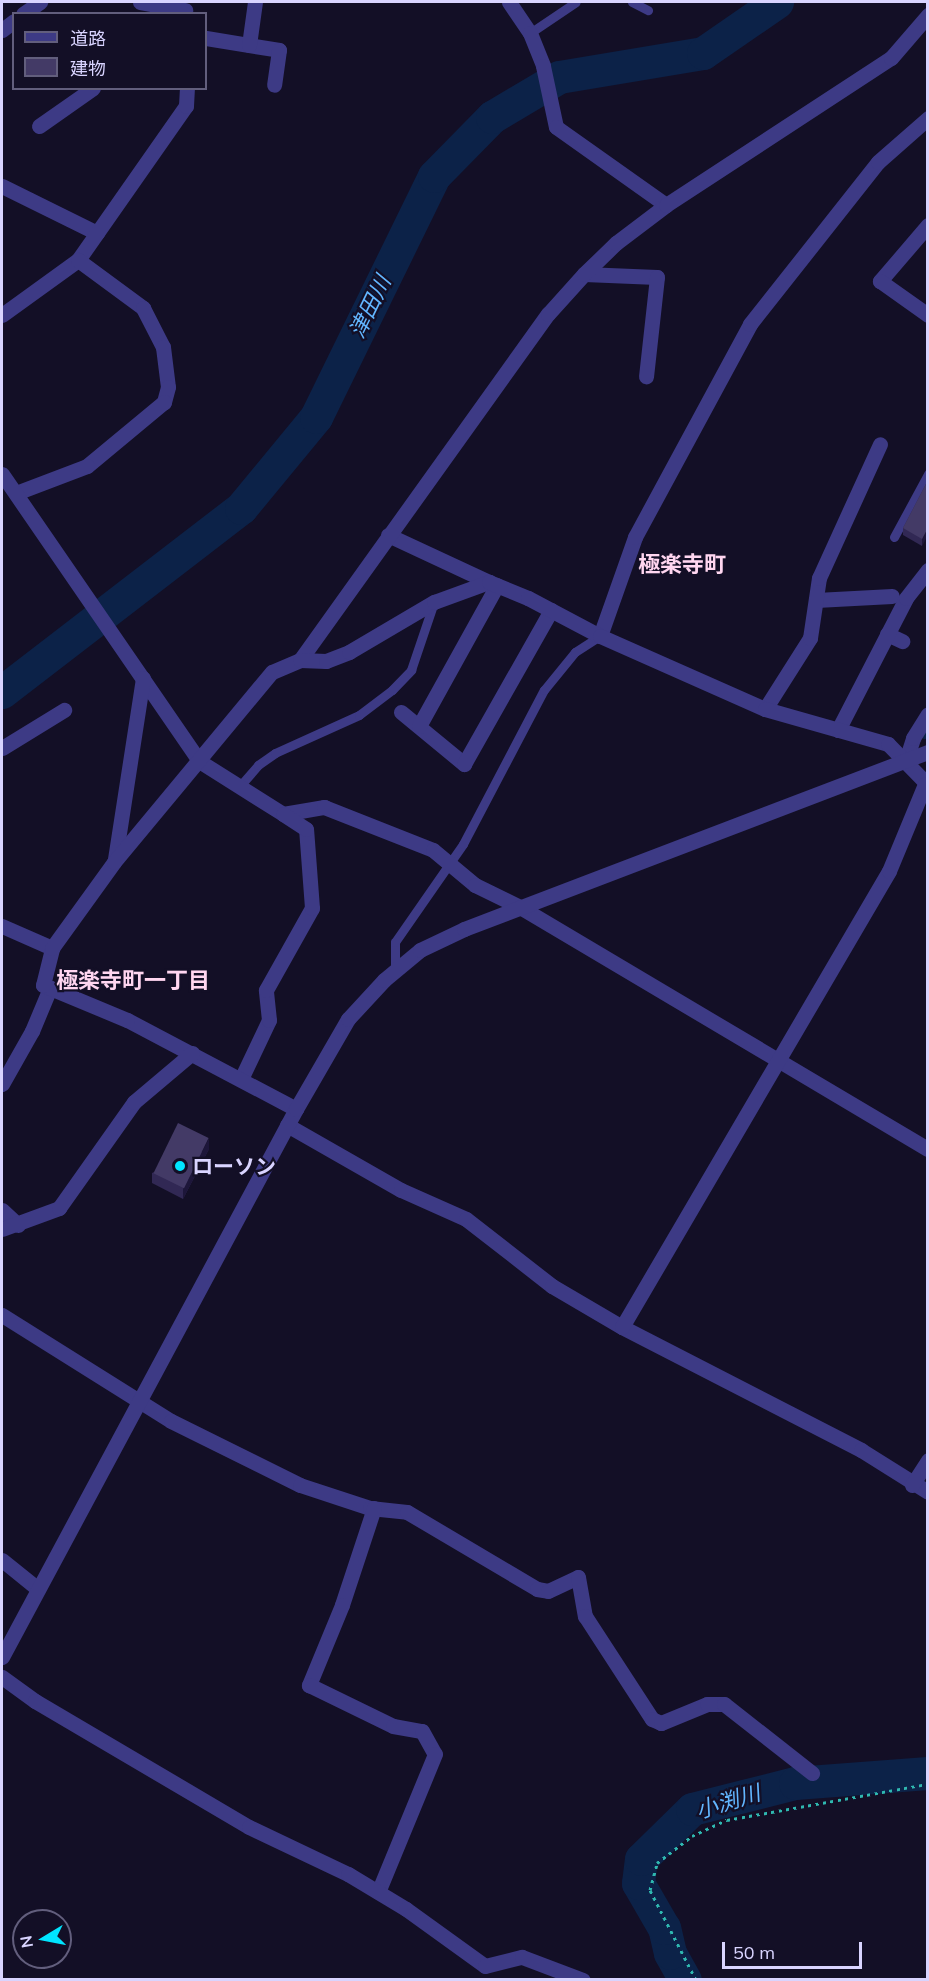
<!DOCTYPE html>
<html>
<head>
<meta charset="utf-8">
<style>
  body { margin:0 }
  #map { position:relative; width:929px; height:1981px; overflow:hidden; background:#130f26; font-family:Mulish,"Noto Sans JP",sans-serif }
  div>[style] { position:absolute }
  [style*='--x'] { left:calc(var(--x)*1px); top:calc(var(--y)*1px); width:calc(var(--w)*1px); rotate:calc(var(--a)*1deg) }
  .stream>* { height:5px; margin:-2.5px; padding:0 2.5px; transform-origin:2.5px; border-radius:2.5px; background:#0c2248 }
  .river>* { height:33px; margin:-16.5px; padding:0 16.5px; transform-origin:16.5px; border-radius:16.5px; background:#0c2248 }
  .path>* { height:3px; margin-top:-1.5px; transform-origin:0; background:repeating-linear-gradient(90deg,#2fb8b0 0 3px,transparent 0 7.5px) }
  .service>* { height:9px; margin:-4.5px; padding:0 4.5px; transform-origin:4.5px; border-radius:4.5px; background:#3d3a85 }
  .minor>* { height:15px; margin:-7.5px; padding:0 7.5px; transform-origin:7.5px; border-radius:7.5px; background:#3d3a85 }
  .tertiary>* { height:15px; margin:-7.5px; padding:0 7.5px; transform-origin:7.5px; border-radius:7.5px; background:#3d3a85 }
  .wall>* { inset:0; background:#312854 }
  .shaded-wall>* { inset:0; background:#1d163a }
  .building>* { inset:0; background:#433a66; transform-origin:0 0 }
  .dots>* { width:16px; height:16px; translate:-50% -50%; box-sizing:border-box; border:3px solid #130f26; border-radius:50% }
  span { translate:-50% -50%; white-space:nowrap; text-align:center; line-height:1.15; -webkit-text-stroke:4.5px #130f26; paint-order:stroke }
  .poi-label { font-size:21px; color:#d9d4ff; font-weight:700 }
  .left { translate:0 -50%; text-align:left }
  .water-label { font-size:22px; color:#62b6ff; font-style:italic }
  .neighbourhood-label { font-size:22px; color:#ffd6f0; font-weight:700 }
  .frame { position:absolute; inset:0; border:3px solid #d9d4ff; pointer-events:none }
  .legend { position:absolute; left:12px; top:12px; width:195px; height:78px; box-sizing:border-box; background:#130f26; border:2px solid #625e7d; margin:0; padding:8px 10px; list-style:none; font-size:18px; color:#d9d4ff }
  .legend li { display:flex; align-items:center; gap:12px; height:30px }
  .legend b { width:30px; border:2px solid #625e7d }
  .north { position:absolute; left:12px; top:1909px; width:60px; height:60px; box-sizing:border-box; background:#130f26; border:2px solid #625e7d; border-radius:50%; rotate:260deg; font-size:16px; font-weight:700; line-height:24px; text-align:center; color:#d9d4ff }
  .north::after { content:''; display:block; margin:auto; width:21px; height:27px; background:#00e5ff; clip-path:polygon(50% 0,100% 100%,50% 72%,0 100%) }
  .scale { position:absolute; left:722px; top:1942px; width:140px; height:27px; box-sizing:border-box; border:3px solid #d9d4ff; border-top:0; padding-left:8px; font-size:18px; line-height:21px; white-space:nowrap; color:#d9d4ff; -webkit-text-stroke:4px #130f26; paint-order:stroke }
</style>
</head>
<body>
<div id="map">
  <div class="stream">
    <div style="--x:924;--y:736;--w:7;--a:-56"></div>
  </div>
  <div class="river">
    <div style="--x:2;--y:692;--w:302;--a:-37.6"></div>
    <div style="--x:241;--y:508;--w:118;--a:-50.5"></div>
    <div style="--x:316;--y:417;--w:268;--a:-63.9"></div>
    <div style="--x:434;--y:176;--w:83;--a:-45.5"></div>
    <div style="--x:492;--y:117;--w:78;--a:-30.8"></div>
    <div style="--x:559;--y:77;--w:146;--a:-9.5"></div>
    <div style="--x:703;--y:53;--w:90;--a:-34.6"></div>
    <div style="--x:685;--y:1980;--w:31;--a:-119"></div>
    <div style="--x:670;--y:1953;--w:26;--a:-103"></div>
    <div style="--x:664;--y:1928;--w:52;--a:-120"></div>
    <div style="--x:638;--y:1883;--w:24;--a:-83"></div>
    <div style="--x:641;--y:1859;--w:71;--a:-44.4"></div>
    <div style="--x:692;--y:1809;--w:106;--a:-14.2"></div>
    <div style="--x:795;--y:1783;--w:133;--a:-4.3"></div>
  </div>
  <div class="path">
    <div style="--x:696;--y:1980;--w:101;--a:-117.1"></div>
    <div style="--x:650;--y:1890;--w:28;--a:-75"></div>
    <div style="--x:657;--y:1863;--w:44;--a:-37.6"></div>
    <div style="--x:692;--y:1836;--w:38;--a:-25"></div>
    <div style="--x:727;--y:1820;--w:204;--a:-10.2"></div>
    <div style="--x:785;--y:1980;--w:21;--a:0"></div>
  </div>
  <div class="service">
    <div style="--x:632;--y:2;--w:18;--a:27"></div>
    <div style="--x:530;--y:33;--w:55;--a:-34"></div>
    <div style="--x:894;--y:537;--w:72;--a:-61.6"></div>
    <div style="--x:239;--y:787;--w:29;--a:-49"></div>
    <div style="--x:258;--y:765;--w:21;--a:-35"></div>
    <div style="--x:275;--y:753;--w:92;--a:-24.3"></div>
    <div style="--x:359;--y:715;--w:41;--a:-37.1"></div>
    <div style="--x:392;--y:690;--w:28;--a:-46"></div>
    <div style="--x:411;--y:670;--w:72;--a:-71.3"></div>
    <div style="--x:395;--y:971;--w:29;--a:-90"></div>
    <div style="--x:395;--y:942;--w:119;--a:-55.2"></div>
    <div style="--x:463;--y:844;--w:174;--a:-62.3"></div>
    <div style="--x:544;--y:690;--w:49;--a:-50.8"></div>
    <div style="--x:575;--y:652;--w:30;--a:-33"></div>
  </div>
  <div class="minor">
    <div style="--x:140;--y:2;--w:46;--a:10.1"></div>
    <div style="--x:509;--y:2;--w:37;--a:56"></div>
    <div style="--x:530;--y:33;--w:35;--a:68"></div>
    <div style="--x:543;--y:66;--w:62;--a:78"></div>
    <div style="--x:556;--y:127;--w:135;--a:35.3"></div>
    <div style="--x:23;--y:14;--w:21;--a:-35"></div>
    <div style="--x:2;--y:30;--w:15;--a:-37"></div>
    <div style="--x:206;--y:38;--w:74;--a:9.3"></div>
    <div style="--x:279;--y:50;--w:35;--a:98"></div>
    <div style="--x:249;--y:45;--w:43;--a:-82.1"></div>
    <div style="--x:39;--y:126;--w:66;--a:-35.1"></div>
    <div style="--x:2;--y:186;--w:106;--a:26.3"></div>
    <div style="--x:928;--y:225;--w:74;--a:130.6"></div>
    <div style="--x:880;--y:281;--w:59;--a:35.3"></div>
    <div style="--x:78;--y:260;--w:188;--a:-55"></div>
    <div style="--x:186;--y:106;--w:18;--a:-87"></div>
    <div style="--x:584;--y:274;--w:73;--a:2.4"></div>
    <div style="--x:657;--y:277;--w:100;--a:96.3"></div>
    <div style="--x:2;--y:315;--w:94;--a:-35.9"></div>
    <div style="--x:78;--y:260;--w:81;--a:36.4"></div>
    <div style="--x:143;--y:308;--w:44;--a:62.9"></div>
    <div style="--x:163;--y:347;--w:40;--a:82.9"></div>
    <div style="--x:168;--y:387;--w:16;--a:105"></div>
    <div style="--x:164;--y:402;--w:100;--a:140.3"></div>
    <div style="--x:87;--y:466;--w:76;--a:159.2"></div>
    <div style="--x:2;--y:474;--w:348;--a:55.5"></div>
    <div style="--x:199;--y:761;--w:99;--a:32.2"></div>
    <div style="--x:283;--y:814;--w:42;--a:-9.7"></div>
    <div style="--x:324;--y:807;--w:117;--a:21.5"></div>
    <div style="--x:433;--y:850;--w:55;--a:39.8"></div>
    <div style="--x:475;--y:885;--w:50;--a:26.1"></div>
    <div style="--x:520;--y:907;--w:474;--a:30.7"></div>
    <div style="--x:388;--y:535;--w:111;--a:25"></div>
    <div style="--x:816;--y:600;--w:76;--a:-3"></div>
    <div style="--x:887;--y:634;--w:17;--a:25"></div>
    <div style="--x:600;--y:636;--w:105;--a:-70.5"></div>
    <div style="--x:635;--y:537;--w:242;--a:-61.6"></div>
    <div style="--x:750;--y:324;--w:206;--a:-51.7"></div>
    <div style="--x:878;--y:162;--w:67;--a:-41.3"></div>
    <div style="--x:300;--y:660;--w:426;--a:-54.4"></div>
    <div style="--x:548;--y:314;--w:54;--a:-48"></div>
    <div style="--x:584;--y:274;--w:45;--a:-44.1"></div>
    <div style="--x:616;--y:243;--w:63;--a:-37.2"></div>
    <div style="--x:666;--y:205;--w:269;--a:-33.2"></div>
    <div style="--x:891;--y:58;--w:57;--a:-49.3"></div>
    <div style="--x:765;--y:709;--w:84;--a:-57.6"></div>
    <div style="--x:810;--y:638;--w:61;--a:-81.5"></div>
    <div style="--x:819;--y:578;--w:147;--a:-65.5"></div>
    <div style="--x:401;--y:712;--w:82;--a:39.5"></div>
    <div style="--x:464;--y:764;--w:177;--a:-60.5"></div>
    <div style="--x:419;--y:726;--w:161;--a:-61"></div>
    <div style="--x:838;--y:730;--w:148;--a:-62.7"></div>
    <div style="--x:906;--y:598;--w:36;--a:-52"></div>
    <div style="--x:2;--y:748;--w:73;--a:-31.5"></div>
    <div style="--x:906;--y:760;--w:23;--a:-72"></div>
    <div style="--x:913;--y:738;--w:28;--a:-58"></div>
    <div style="--x:115;--y:859;--w:183;--a:-81.2"></div>
    <div style="--x:2;--y:926;--w:55;--a:23.7"></div>
    <div style="--x:241;--y:1079;--w:65;--a:-64.6"></div>
    <div style="--x:269;--y:1020;--w:30;--a:-96"></div>
    <div style="--x:266;--y:990;--w:94;--a:-60.7"></div>
    <div style="--x:312;--y:908;--w:79;--a:-94.3"></div>
    <div style="--x:306;--y:829;--w:27;--a:-147"></div>
    <div style="--x:2;--y:1084;--w:61;--a:-60.5"></div>
    <div style="--x:32;--y:1031;--w:47;--a:-67.3"></div>
    <div style="--x:296;--y:1109;--w:191;--a:-152.2"></div>
    <div style="--x:127;--y:1020;--w:91;--a:-157.4"></div>
    <div style="--x:43;--y:985;--w:38;--a:-76"></div>
    <div style="--x:52;--y:948;--w:106;--a:-54.2"></div>
    <div style="--x:114;--y:862;--w:247;--a:-50.3"></div>
    <div style="--x:272;--y:672;--w:30;--a:-23"></div>
    <div style="--x:300;--y:660;--w:26;--a:2"></div>
    <div style="--x:326;--y:661;--w:25;--a:-21"></div>
    <div style="--x:349;--y:652;--w:99;--a:-30.5"></div>
    <div style="--x:434;--y:602;--w:59;--a:-20"></div>
    <div style="--x:489;--y:582;--w:42;--a:22.3"></div>
    <div style="--x:528;--y:598;--w:81;--a:27.8"></div>
    <div style="--x:600;--y:636;--w:180;--a:23.9"></div>
    <div style="--x:765;--y:709;--w:128;--a:15.9"></div>
    <div style="--x:888;--y:744;--w:57;--a:45.7"></div>
    <div style="--x:287;--y:1125;--w:131;--a:29.7"></div>
    <div style="--x:401;--y:1190;--w:71;--a:24"></div>
    <div style="--x:466;--y:1219;--w:109;--a:37.9"></div>
    <div style="--x:552;--y:1286;--w:81;--a:30.4"></div>
    <div style="--x:622;--y:1327;--w:269;--a:27.2"></div>
    <div style="--x:861;--y:1450;--w:79;--a:32.1"></div>
    <div style="--x:2;--y:1210;--w:22;--a:43"></div>
    <div style="--x:2;--y:1229;--w:61;--a:-20.2"></div>
    <div style="--x:59;--y:1208;--w:130;--a:-54.7"></div>
    <div style="--x:134;--y:1102;--w:76;--a:-40.2"></div>
    <div style="--x:2;--y:1315;--w:199;--a:32.1"></div>
    <div style="--x:171;--y:1421;--w:144;--a:26.4"></div>
    <div style="--x:300;--y:1485;--w:74;--a:18.2"></div>
    <div style="--x:370;--y:1508;--w:37;--a:6"></div>
    <div style="--x:407;--y:1512;--w:151;--a:30.6"></div>
    <div style="--x:537;--y:1589;--w:11;--a:10"></div>
    <div style="--x:548;--y:1591;--w:33;--a:-25"></div>
    <div style="--x:578;--y:1577;--w:40;--a:80"></div>
    <div style="--x:585;--y:1616;--w:123;--a:57"></div>
    <div style="--x:652;--y:1719;--w:10;--a:24"></div>
    <div style="--x:661;--y:1723;--w:50;--a:-22.4"></div>
    <div style="--x:707;--y:1704;--w:17;--a:0"></div>
    <div style="--x:724;--y:1704;--w:112;--a:38.1"></div>
    <div style="--x:622;--y:1327;--w:528;--a:-59.65"></div>
    <div style="--x:889;--y:871;--w:94;--a:-67.5"></div>
    <div style="--x:912;--y:1485;--w:30;--a:-57"></div>
    <div style="--x:374;--y:1508;--w:102;--a:108.3"></div>
    <div style="--x:342;--y:1605;--w:87;--a:112.4"></div>
    <div style="--x:309;--y:1685;--w:93;--a:26"></div>
    <div style="--x:393;--y:1726;--w:29;--a:10"></div>
    <div style="--x:422;--y:1731;--w:26;--a:61"></div>
    <div style="--x:435;--y:1754;--w:149;--a:112.4"></div>
    <div style="--x:2;--y:1560;--w:46;--a:38.9"></div>
    <div style="--x:2;--y:1677;--w:41;--a:36"></div>
    <div style="--x:35;--y:1701;--w:248;--a:30.5"></div>
    <div style="--x:249;--y:1827;--w:110;--a:25.4"></div>
    <div style="--x:348;--y:1874;--w:68;--a:31.1"></div>
    <div style="--x:406;--y:1909;--w:97;--a:35.8"></div>
    <div style="--x:485;--y:1966;--w:38;--a:-14"></div>
    <div style="--x:522;--y:1957;--w:65;--a:20.7"></div>
  </div>
  <div class="tertiary">
    <div style="--x:2;--y:1657;--w:622;--a:-61.79"></div>
    <div style="--x:296;--y:1109;--w:104;--a:-60"></div>
    <div style="--x:348;--y:1019;--w:53;--a:-47.3"></div>
    <div style="--x:384;--y:980;--w:47;--a:-39.8"></div>
    <div style="--x:420;--y:950;--w:49;--a:-25.5"></div>
    <div style="--x:464;--y:929;--w:497;--a:-20.9"></div>
  </div>
  <div class="wall">
    <div style="clip-path:polygon(927px 482px,922px 546px,903px 535px,903px 528px)"></div>
    <div style="clip-path:polygon(209px 1149px,183px 1199px,152px 1183px,152px 1173px)"></div>
  </div>
  <div class="shaded-wall">
    <div style="clip-path:polygon(927px 530px,927px 537px,922px 546px,922px 539px)"></div>
    <div style="clip-path:polygon(209px 1138px,209px 1149px,183px 1199px,183px 1189px)"></div>
  </div>
  <div class="building">
    <div style="clip-path:polygon(927px 482px,927px 530px,922px 539px,903px 528px)"></div>
    <div style="left:178px;top:1123px;width:34px;height:56px;rotate:26deg"></div>
  </div>
  <div class="dots">
    <div style="left:180px;top:1166px;background:#00e5ff"></div>
  </div>
  <div class="poi-label">
    <span class="left" style="left:192px;top:1166px">ローソン</span>
  </div>
  <div class="water-label">
    <span style="left:370px;top:307px;rotate:-64deg">津田川</span>
    <span style="left:728px;top:1802px;rotate:-17deg">小渕川</span>
  </div>
  <div class="neighbourhood-label">
    <span style="left:682px;top:565px">極楽寺町</span>
    <span style="left:133px;top:981px">極楽寺町一丁目</span>
  </div>
  <div class="frame"></div>
  <ul class="legend">
  <li><b style="height:8px;background:#3d3a85"></b>道路</li>
  <li><b style="height:16px;background:#433a66"></b>建物</li>
  </ul>
  <div class="north">N</div>
  <div class="scale">50 m</div>
</div>
</body>
</html>
